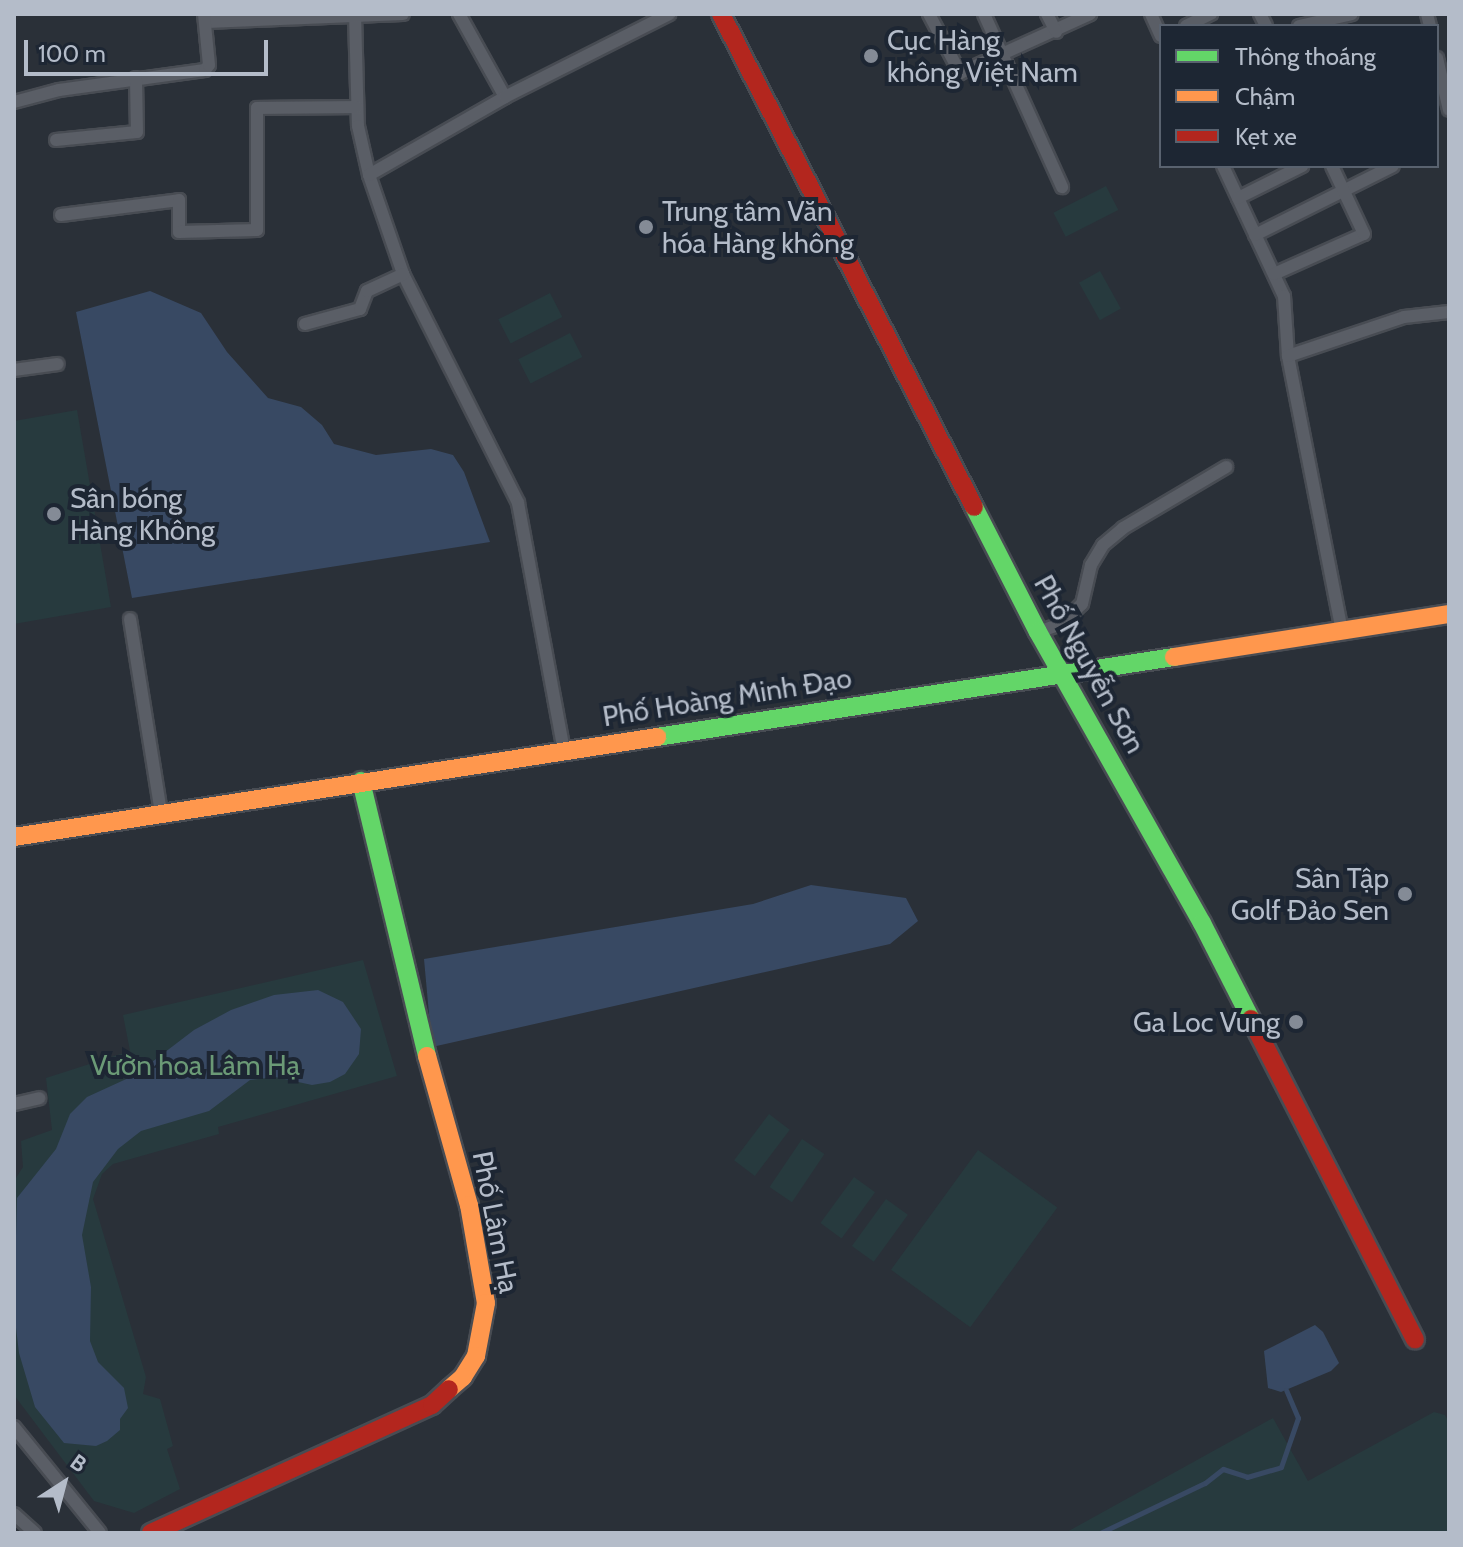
<!DOCTYPE html>
<html>
<head>
<meta charset="utf-8">
<style>
  body { margin:0 }
  #map { position:relative; width:1463px; height:1547px; overflow:hidden; background:#2a3038; font-family:Cabin,sans-serif }
  div>[style] { position:absolute }
  [style*='--x'] { left:calc(var(--x)*1px); top:calc(var(--y)*1px); width:calc(var(--w)*1px); rotate:calc(var(--a)*1deg) }
  .green>* { inset:0; background:#273a3e; transform-origin:0 0 }
  .water>* { inset:0; background:#384963 }
  .stream>* { height:5px; margin:-2.5px; padding:0 2.5px; transform-origin:2.5px; border-radius:2.5px; background:#384963 }
  .roads { filter:drop-shadow(2px 0 #484c53) drop-shadow(-2px 0 #484c53) drop-shadow(0 2px #484c53) drop-shadow(0 -2px #484c53) }
  .street>* { height:12px; margin:-6px; padding:0 6px; transform-origin:6px; border-radius:6px; background:#5a5e66 }
  .fast>* { height:18px; margin:-9px; padding:0 9px; transform-origin:9px; border-radius:9px; background:#63d668 }
  .slow>* { height:18px; margin:-9px; padding:0 9px; transform-origin:9px; border-radius:9px; background:#ff974d }
  .jam>* { height:18px; margin:-9px; padding:0 9px; transform-origin:9px; border-radius:9px; background:#b3261e }
  .dots>* { width:22px; height:22px; translate:-50% -50%; box-sizing:border-box; border:4px solid #1d2633; border-radius:50% }
  span { translate:-50% -50%; white-space:nowrap; text-align:center; line-height:1.15; -webkit-text-stroke:8px #1d2633; paint-order:stroke }
  .poi-label { font-size:28px; color:#b4bcc9 }
  .left { translate:0 -50%; text-align:left }
  .right { translate:-100% -50%; text-align:right }
  .street-label { font-size:28px; color:#b4bcc9 }
  .park-label { font-size:28px; color:#6b9a76 }
  .frame { position:absolute; inset:0; border:16px solid #b4bcc9; pointer-events:none }
  .legend { position:absolute; left:1159px; top:24px; width:280px; height:144px; box-sizing:border-box; background:#1d2633; border:2px solid #59626f; margin:0; padding:10px 14px; list-style:none; font-size:24px; color:#b4bcc9 }
  .legend li { display:flex; align-items:center; gap:16px; height:40px }
  .legend b { width:40px; border:2px solid #59626f }
  .north { position:absolute; left:24px; top:1443px; width:80px; height:80px; -webkit-text-stroke:6px #1d2633; paint-order:stroke; rotate:36deg; font-size:22px; font-weight:700; line-height:32px; text-align:center; color:#b4bcc9 }
  .north::after { content:''; display:block; margin:auto; width:28px; height:36px; background:#b4bcc9; clip-path:polygon(50% 0,100% 100%,50% 72%,0 100%) }
  .scale { position:absolute; left:24px; top:40px; width:244px; height:36px; box-sizing:border-box; border:4px solid #b4bcc9; border-top:0; padding-left:10px; font-size:24px; line-height:28px; white-space:nowrap; color:#b4bcc9; -webkit-text-stroke:6px #1d2633; paint-order:stroke }
</style>
</head>
<body>
<div id="map">
  <div class="green">
    <div style="left:1106px;top:186px;width:27px;height:59px;rotate:63deg"></div>
    <div style="left:1100px;top:271px;width:43px;height:24px;rotate:61deg"></div>
    <div style="left:550px;top:293px;width:27px;height:58px;rotate:63deg"></div>
    <div style="left:570px;top:333px;width:27px;height:58px;rotate:63deg"></div>
    <div style="clip-path:polygon(77px 410px,111px 607px,14px 624px,14px 421px)"></div>
    <div style="clip-path:polygon(363px 960px,397px 1076px,218px 1127px,219px 1134px,113px 1164px,102px 1174px,93px 1199px,146px 1377px,143px 1394px,160px 1399px,173px 1446px,167px 1449px,180px 1489px,134px 1513px,94px 1501px,14px 1395px,14px 1181px,23px 1167px,21px 1141px,52px 1130px,46px 1078px,130px 1051px,123px 1015px)"></div>
    <div style="left:769px;top:1114px;width:26px;height:58px;rotate:37deg"></div>
    <div style="left:802px;top:1139px;width:27px;height:58px;rotate:34deg"></div>
    <div style="left:978px;top:1150px;width:98px;height:148px;rotate:36deg"></div>
    <div style="left:854px;top:1177px;width:26px;height:57px;rotate:36deg"></div>
    <div style="left:886px;top:1199px;width:27px;height:58px;rotate:36deg"></div>
    <div style="clip-path:polygon(1434px 1412px,1445px 1415px,1449px 1422px,1449px 1533px,1065px 1533px,1273px 1418px,1308px 1481px)"></div>
  </div>
  <div class="water">
    <div style="clip-path:polygon(150px 291px,201px 313px,227px 352px,268px 398px,301px 407px,322px 425px,334px 444px,376px 455px,431px 449px,453px 455px,464px 472px,490px 542px,132px 598px,76px 312px)"></div>
    <div style="clip-path:polygon(811px 885px,906px 898px,918px 921px,890px 944px,432px 1047px,424px 959px,753px 904px)"></div>
    <div style="clip-path:polygon(318px 990px,343px 1002px,361px 1029px,359px 1054px,345px 1074px,330px 1082px,312px 1085px,275px 1077px,250px 1080px,209px 1111px,141px 1131px,118px 1149px,93px 1182px,82px 1235px,91px 1287px,90px 1341px,98px 1362px,124px 1388px,128px 1408px,120px 1419px,120px 1430px,107px 1441px,96px 1446px,64px 1443px,35px 1407px,19px 1353px,14px 1311px,17px 1198px,56px 1149px,70px 1114px,87px 1097px,135px 1075px,194px 1030px,231px 1010px,274px 995px)"></div>
    <div style="clip-path:polygon(1315px 1325px,1323px 1332px,1339px 1363px,1331px 1371px,1281px 1392px,1268px 1388px,1264px 1351px)"></div>
  </div>
  <div class="stream">
    <div style="--x:1100;--y:1533;--w:116;--a:-25.5"></div>
    <div style="--x:1205;--y:1483;--w:23;--a:-38"></div>
    <div style="--x:1223;--y:1469;--w:25;--a:18"></div>
    <div style="--x:1247;--y:1477;--w:35;--a:-16"></div>
    <div style="--x:1281;--y:1467;--w:52;--a:-70.9"></div>
    <div style="--x:1298;--y:1418;--w:30;--a:-113"></div>
  </div>
  <div class="roads">
    <div class="street">
      <div style="--x:355;--y:14;--w:112;--a:88.5"></div>
      <div style="--x:358;--y:126;--w:50;--a:77.3"></div>
      <div style="--x:369;--y:175;--w:105;--a:71"></div>
      <div style="--x:403;--y:274;--w:256;--a:63.3"></div>
      <div style="--x:518;--y:503;--w:252;--a:79.5"></div>
      <div style="--x:459;--y:14;--w:95;--a:61"></div>
      <div style="--x:929;--y:14;--w:67;--a:62.3"></div>
      <div style="--x:960;--y:73;--w:143;--a:-24.4"></div>
      <div style="--x:984;--y:14;--w:190;--a:65.7"></div>
      <div style="--x:1047;--y:14;--w:20;--a:63"></div>
      <div style="--x:1151;--y:14;--w:24;--a:66"></div>
      <div style="--x:1260;--y:14;--w:13;--a:63"></div>
      <div style="--x:1427;--y:14;--w:12;--a:76"></div>
      <div style="--x:206;--y:22;--w:197;--a:-2.3"></div>
      <div style="--x:1186;--y:26;--w:28;--a:-26"></div>
      <div style="--x:1299;--y:26;--w:54;--a:-12.8"></div>
      <div style="--x:1437;--y:58;--w:53;--a:77"></div>
      <div style="--x:14;--y:102;--w:47;--a:-14.9"></div>
      <div style="--x:59;--y:90;--w:147;--a:-7.8"></div>
      <div style="--x:205;--y:70;--w:6;--a:-51"></div>
      <div style="--x:209;--y:65;--w:51;--a:-95.6"></div>
      <div style="--x:56;--y:140;--w:81;--a:-5.6"></div>
      <div style="--x:137;--y:132;--w:54;--a:-91.1"></div>
      <div style="--x:1223;--y:166;--w:144;--a:64.9"></div>
      <div style="--x:1284;--y:296;--w:60;--a:86.2"></div>
      <div style="--x:1288;--y:356;--w:280;--a:78.9"></div>
      <div style="--x:369;--y:175;--w:157;--a:-29.8"></div>
      <div style="--x:505;--y:97;--w:184;--a:-26.8"></div>
      <div style="--x:1238;--y:198;--w:72;--a:-26.6"></div>
      <div style="--x:61;--y:215;--w:119;--a:-7.2"></div>
      <div style="--x:179;--y:200;--w:32;--a:90"></div>
      <div style="--x:179;--y:232;--w:78;--a:-1.5"></div>
      <div style="--x:257;--y:230;--w:122;--a:-90"></div>
      <div style="--x:257;--y:108;--w:100;--a:-0.6"></div>
      <div style="--x:1255;--y:235;--w:154;--a:-26.6"></div>
      <div style="--x:1274;--y:274;--w:98;--a:-24"></div>
      <div style="--x:1364;--y:234;--w:75;--a:-115.2"></div>
      <div style="--x:305;--y:324;--w:57;--a:-15.3"></div>
      <div style="--x:360;--y:309;--w:19;--a:-69"></div>
      <div style="--x:367;--y:291;--w:40;--a:-25"></div>
      <div style="--x:1288;--y:356;--w:122;--a:-18.6"></div>
      <div style="--x:1404;--y:317;--w:45;--a:-6.3"></div>
      <div style="--x:14;--y:370;--w:44;--a:-7.8"></div>
      <div style="--x:130;--y:619;--w:196;--a:80.9"></div>
      <div style="--x:1038;--y:632;--w:24;--a:-19"></div>
      <div style="--x:1061;--y:624;--w:29;--a:-44"></div>
      <div style="--x:1082;--y:604;--w:40;--a:-77"></div>
      <div style="--x:1091;--y:565;--w:23;--a:-59"></div>
      <div style="--x:1103;--y:545;--w:26;--a:-40"></div>
      <div style="--x:1123;--y:528;--w:120;--a:-30.6"></div>
      <div style="--x:14;--y:1104;--w:26;--a:-13"></div>
      <div style="--x:14;--y:1427;--w:136;--a:50.9"></div>
      <div style="--x:14;--y:1514;--w:28;--a:42"></div>
    </div>
    <div class="fast">
      <div style="--x:974;--y:507;--w:140;--a:62.9"></div>
      <div style="--x:1038;--y:632;--w:334;--a:60.6"></div>
      <div style="--x:1202;--y:923;--w:108;--a:63"></div>
      <div style="--x:657;--y:737;--w:523;--a:-8.8"></div>
      <div style="--x:361;--y:781;--w:283;--a:76.5"></div>
    </div>
    <div class="slow">
      <div style="--x:1174;--y:657;--w:278;--a:-8.9"></div>
      <div style="--x:14;--y:837;--w:651;--a:-8.84"></div>
      <div style="--x:427;--y:1056;--w:155;--a:74.3"></div>
      <div style="--x:469;--y:1205;--w:99;--a:80.2"></div>
      <div style="--x:486;--y:1303;--w:54;--a:100.7"></div>
      <div style="--x:476;--y:1356;--w:25;--a:122"></div>
      <div style="--x:463;--y:1377;--w:18;--a:139"></div>
    </div>
    <div class="jam">
      <div style="--x:721;--y:14;--w:554;--a:62.83"></div>
      <div style="--x:1251;--y:1019;--w:360;--a:62.9"></div>
      <div style="--x:151;--y:1533;--w:309;--a:-24.5"></div>
      <div style="--x:432;--y:1405;--w:23;--a:-43"></div>
    </div>
  </div>
  <div class="dots">
    <div style="left:871px;top:56px;background:#848b96"></div>
    <div style="left:646px;top:227px;background:#848b96"></div>
    <div style="left:54px;top:514px;background:#848b96"></div>
    <div style="left:1405px;top:894px;background:#848b96"></div>
    <div style="left:1296px;top:1022px;background:#848b96"></div>
  </div>
  <div class="poi-label">
    <span class="left" style="left:887px;top:56px">Cục Hàng<br>không Việt Nam</span>
    <span class="left" style="left:662px;top:227px">Trung tâm Văn<br>hóa Hàng không</span>
    <span class="left" style="left:70px;top:514px">Sân bóng<br>Hàng Không</span>
    <span class="right" style="left:1389px;top:894px">Sân Tập<br>Golf Đảo Sen</span>
    <span class="right" style="left:1280px;top:1022px">Ga Loc Vung</span>
  </div>
  <div class="street-label">
    <span style="left:1090px;top:664px;rotate:61deg">Phố Nguyễn Sơn</span>
    <span style="left:727px;top:697px;rotate:-9deg">Phố Hoàng Minh Đạo</span>
    <span style="left:496px;top:1222px;rotate:79deg">Phố Lâm Hạ</span>
  </div>
  <div class="park-label">
    <span style="left:195px;top:1065px">Vườn hoa Lâm Hạ</span>
  </div>
  <div class="frame"></div>
  <ul class="legend">
  <li><b style="height:10px;background:#63d668"></b>Thông thoáng</li>
  <li><b style="height:10px;background:#ff974d"></b>Chậm</li>
  <li><b style="height:10px;background:#b3261e"></b>Kẹt xe</li>
  </ul>
  <div class="north">B</div>
  <div class="scale">100 m</div>
</div>
</body>
</html>
